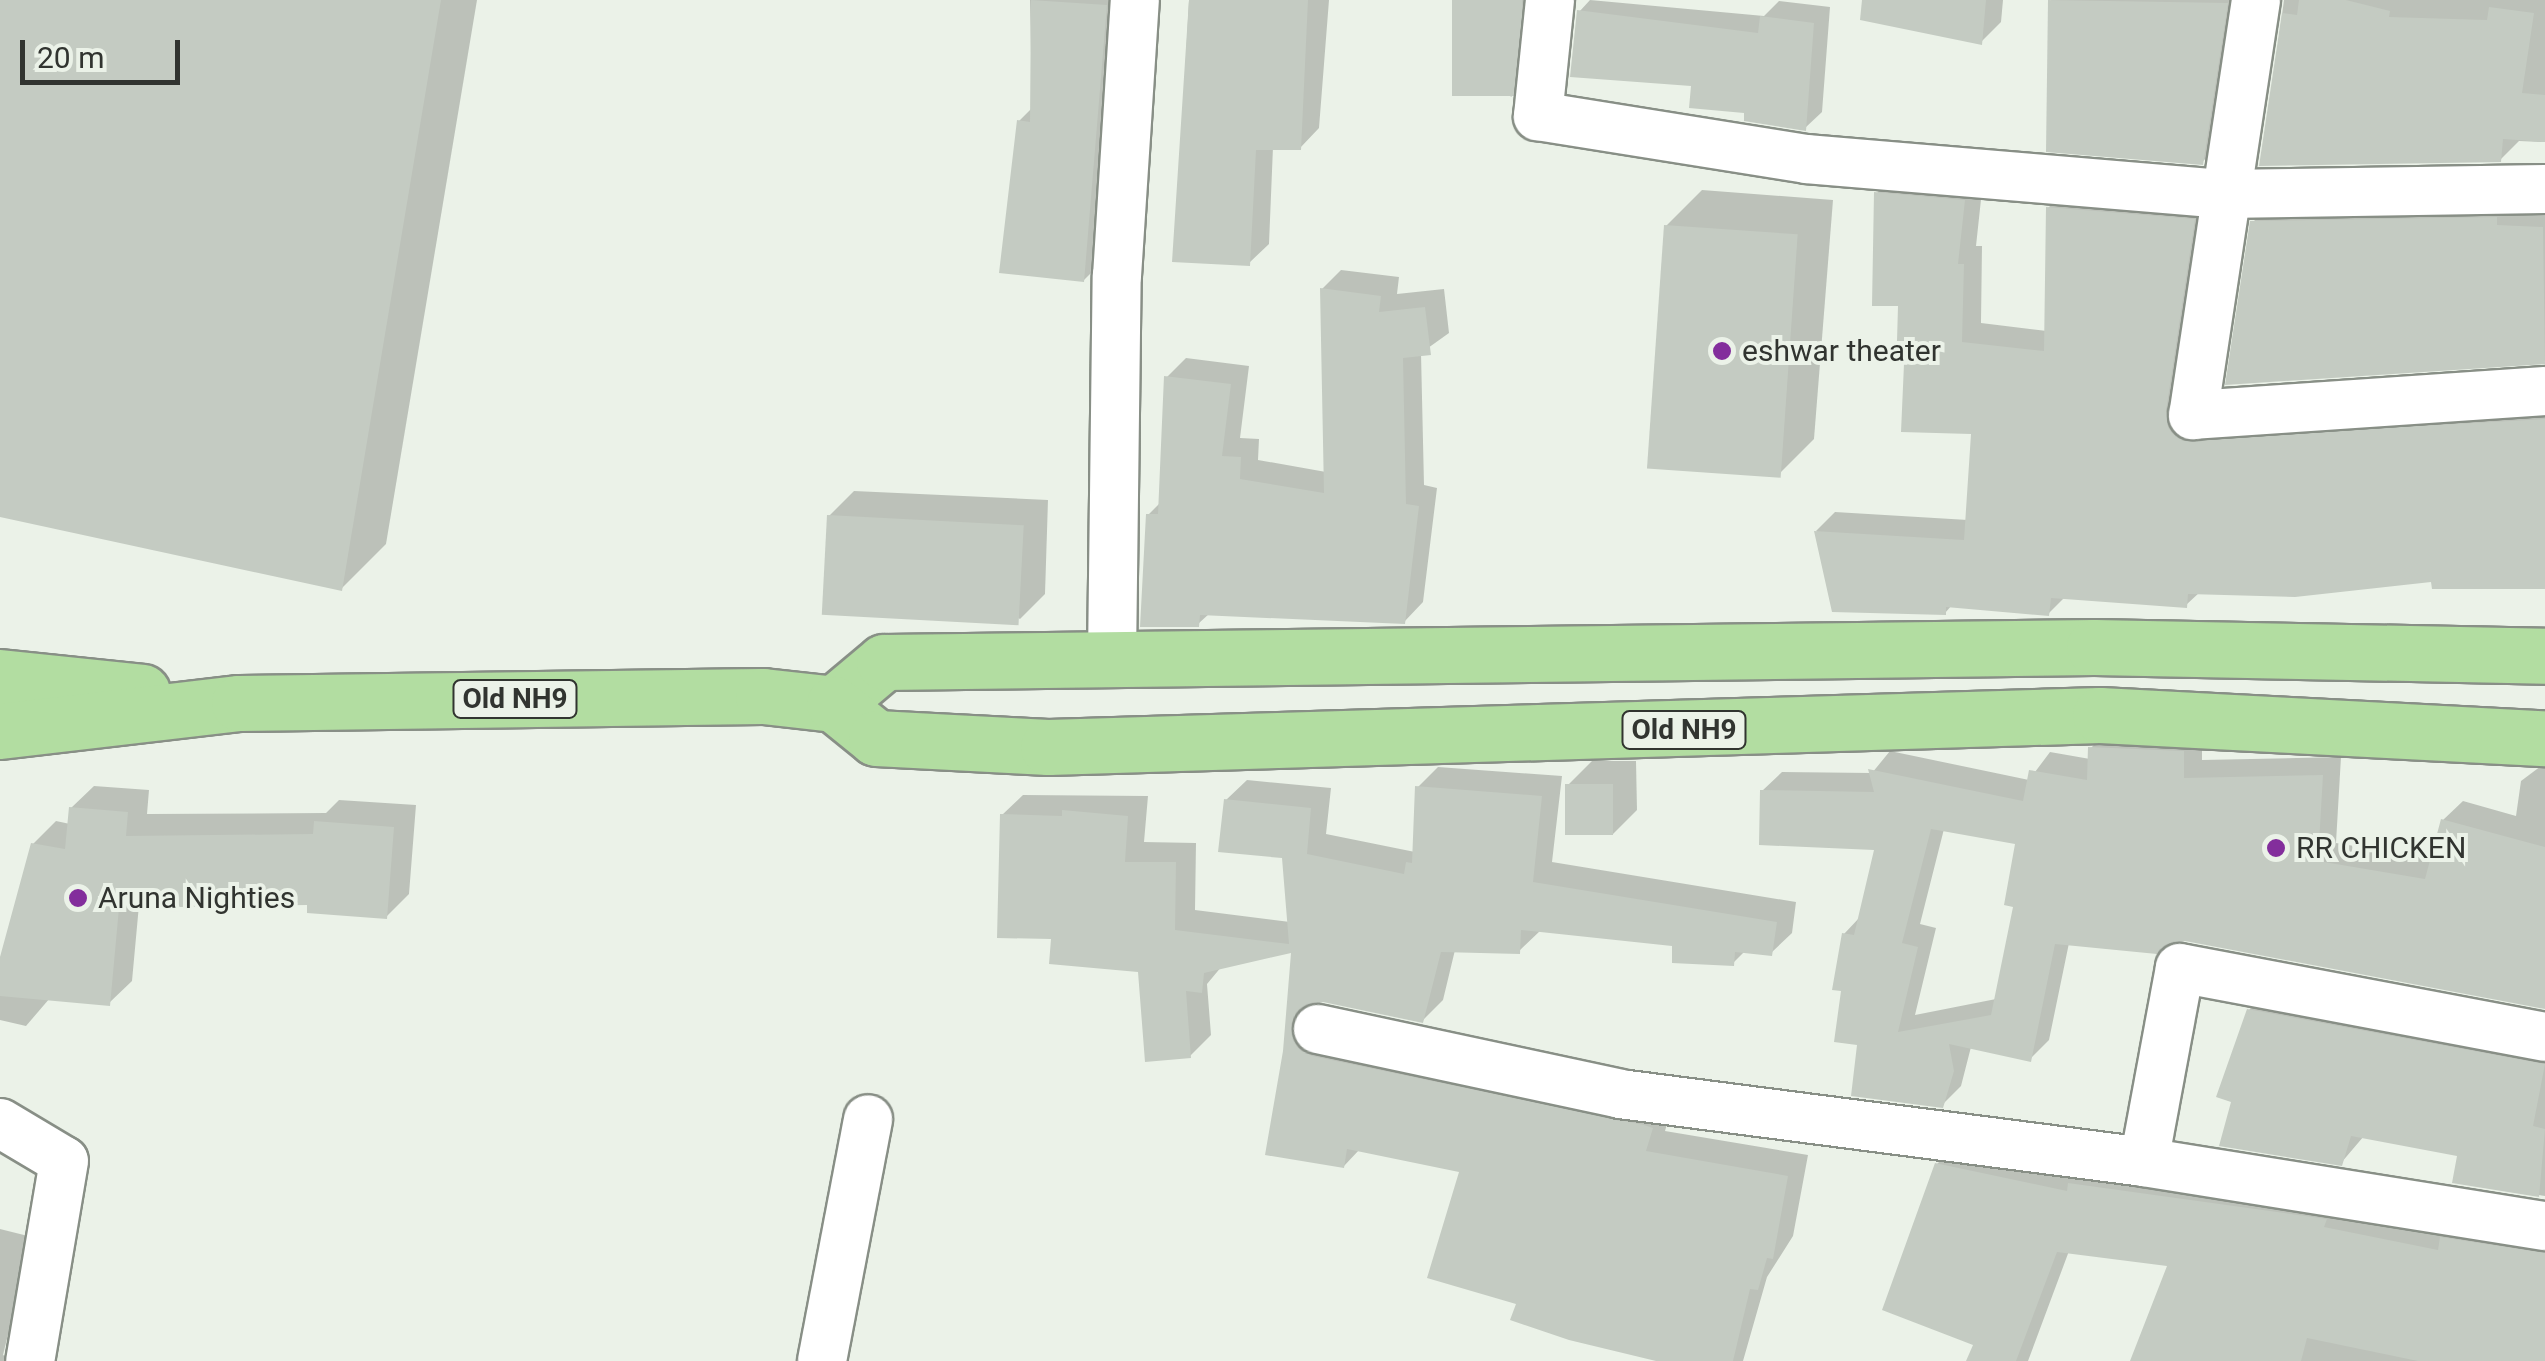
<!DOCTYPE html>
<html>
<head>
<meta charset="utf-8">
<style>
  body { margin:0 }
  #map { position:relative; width:2545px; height:1361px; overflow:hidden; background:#ebf2e8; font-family:Roboto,sans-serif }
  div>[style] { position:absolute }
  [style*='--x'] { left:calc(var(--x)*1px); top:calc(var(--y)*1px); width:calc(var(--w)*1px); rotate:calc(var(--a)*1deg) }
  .shadow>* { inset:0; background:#0003 }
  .building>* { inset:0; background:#c4cbc2; transform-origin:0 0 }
  .roads { filter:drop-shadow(2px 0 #888f86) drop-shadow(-2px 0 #888f86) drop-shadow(0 2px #888f86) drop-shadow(0 -2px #888f86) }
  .minor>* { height:48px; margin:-24px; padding:0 24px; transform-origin:24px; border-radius:24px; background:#fff }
  .primary>* { height:55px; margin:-27.5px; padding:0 27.5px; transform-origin:27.5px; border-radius:27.5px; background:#b2dda1 }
  .dots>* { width:28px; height:28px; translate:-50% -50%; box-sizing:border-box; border:5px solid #ebf2e8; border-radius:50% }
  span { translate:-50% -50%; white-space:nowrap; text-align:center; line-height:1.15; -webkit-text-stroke:8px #ebf2e8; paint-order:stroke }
  .shield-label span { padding:2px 8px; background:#ebf2e8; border:2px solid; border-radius:8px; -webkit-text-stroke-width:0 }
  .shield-label { font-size:28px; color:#313430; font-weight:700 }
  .poi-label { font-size:30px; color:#313430 }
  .left { translate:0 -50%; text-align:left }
  .scale { position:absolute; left:20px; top:40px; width:160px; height:45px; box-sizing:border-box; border:5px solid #313430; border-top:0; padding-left:12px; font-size:30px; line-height:35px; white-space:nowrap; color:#313430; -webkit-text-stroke:8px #ebf2e8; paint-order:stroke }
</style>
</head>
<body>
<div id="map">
  <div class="shadow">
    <div style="clip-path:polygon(0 0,477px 0,386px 544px,342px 588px,0 514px)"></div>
    <div style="clip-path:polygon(1030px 0,1124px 0,1103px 261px,1084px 280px,1019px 121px,1032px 108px)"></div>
    <div style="clip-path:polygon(1189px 0,1329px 0,1319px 128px,1300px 148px,1273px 147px,1269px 244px,1249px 263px,1175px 260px)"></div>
    <div style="clip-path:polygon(1455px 0,1543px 0,1536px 72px,1511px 97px)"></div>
    <div style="clip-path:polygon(1590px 0,1764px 16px,1779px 1px,1830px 7px,1822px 112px,1805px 128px,1746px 111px,1579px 12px)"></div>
    <div style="clip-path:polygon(1898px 0,2003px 0,2001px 22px,1981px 42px)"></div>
    <div style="clip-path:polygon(2051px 0,2243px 0,2222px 143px,2202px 162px,2049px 149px)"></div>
    <div style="clip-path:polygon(2284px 0,2545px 0,2545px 142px,2519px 141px,2500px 160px,2262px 163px)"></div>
    <div style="clip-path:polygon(1896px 174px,1983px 181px,1976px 246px,1982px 246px,1981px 323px,2047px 331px,2048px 208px,2067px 189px,2213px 201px,2184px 390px,2545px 398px,2545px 589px,2434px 586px,2434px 579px,2200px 592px,2186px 605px,2065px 597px,2049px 613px,1952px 605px,1945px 613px,1816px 531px,1835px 512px,1968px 520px,1974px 432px,1908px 339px,1877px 193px)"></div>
    <div style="clip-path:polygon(1702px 190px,1833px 200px,1814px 439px,1778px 475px,1666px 226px)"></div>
    <div style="clip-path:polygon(2272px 203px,2545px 208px,2545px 361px,2228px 383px,2253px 222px)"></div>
    <div style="clip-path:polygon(1341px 270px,1399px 277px,1397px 294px,1444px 289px,1449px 333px,1421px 353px,1424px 485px,1437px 488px,1423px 602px,1404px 622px,1210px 613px,1198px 624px,1148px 515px,1161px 502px,1167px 377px,1186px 358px,1249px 366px,1240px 438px,1259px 439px,1258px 460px,1326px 472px,1322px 289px)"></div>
    <div style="clip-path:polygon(854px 491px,1048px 500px,1045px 594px,1020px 619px,829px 516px)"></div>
    <div style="clip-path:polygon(evenodd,2110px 728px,2202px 732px,2202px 760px,2341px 757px,2336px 843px,2433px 859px,2443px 820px,2463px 801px,2516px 816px,2521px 781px,2545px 763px,2545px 1006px,2185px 938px,2069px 943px,2049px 1040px,2030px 1059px,1971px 1047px,1961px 1086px,1942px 1105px,1860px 1042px,1844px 934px,1860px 917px,1877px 848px,1762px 791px,1782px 772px,1872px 773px,1890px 751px,2029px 780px,2050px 752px,2090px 759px,2091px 748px,2110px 728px,1944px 829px,2018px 842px,2016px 905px,1996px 999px,1915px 1015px,1936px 928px,1920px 924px,1944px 829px)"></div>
    <div style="clip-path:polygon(1592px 761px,1636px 761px,1637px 810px,1612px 835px,1568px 785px)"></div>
    <div style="clip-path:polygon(1438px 767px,1562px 776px,1552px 862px,1796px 902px,1792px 933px,1771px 953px,1745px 951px,1733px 963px,1675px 943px,1541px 930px,1519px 951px,1455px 950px,1443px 1000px,1422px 1021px,1323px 999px,1311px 1003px,1319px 1028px,1672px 1107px,1665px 1131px,1808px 1155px,1793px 1236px,1767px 1277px,1743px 1361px,1666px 1361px,1519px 1303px,1462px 1170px,1360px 1149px,1344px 1166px,1286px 1052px,1293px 950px,1222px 966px,1207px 984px,1211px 1035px,1190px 1056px,1140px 969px,1054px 937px,1002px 815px,1023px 795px,1148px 796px,1144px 842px,1196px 843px,1195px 910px,1290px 922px,1285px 856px,1226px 800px,1247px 780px,1331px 788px,1326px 834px,1415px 852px,1418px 787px)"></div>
    <div style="clip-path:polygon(94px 786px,149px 790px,147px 814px,326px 813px,339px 800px,416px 805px,409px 894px,386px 917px,310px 903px,139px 905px,132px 981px,109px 1003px,50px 998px,26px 1026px,0 1020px,0 959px,33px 844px,56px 821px,70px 824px,71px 808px)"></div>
    <div style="clip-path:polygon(2270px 988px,2545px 1039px,2545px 1196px,2455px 1181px,2460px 1154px,2364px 1136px,2341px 1163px,2234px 1101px,2249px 1010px)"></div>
    <div style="clip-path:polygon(1959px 1142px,2545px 1230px,2545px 1361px,2133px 1361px,2171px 1264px,2069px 1251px,2028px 1361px,1969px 1361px,1976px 1343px,1937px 1164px)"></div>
    <div style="clip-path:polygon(0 1229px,32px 1237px,3px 1355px,14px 1361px,0 1361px)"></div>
  </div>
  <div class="building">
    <div style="clip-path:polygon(0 0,441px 0,342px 591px,0 517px)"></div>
    <div style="clip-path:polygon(1031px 0,1107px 5px,1084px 282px,999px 273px,1017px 120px,1030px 122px)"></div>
    <div style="clip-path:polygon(1189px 0,1308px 0,1301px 150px,1256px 150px,1250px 266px,1172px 262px)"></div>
    <div style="left:1452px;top:0;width:70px;height:96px"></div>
    <div style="clip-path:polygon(1862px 0,1986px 0,1982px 45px,1860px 20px)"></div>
    <div style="clip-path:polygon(2048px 0,2228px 3px,2203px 165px,2046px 152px)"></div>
    <div style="clip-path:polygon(2299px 0,2346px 0,2390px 11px,2389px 17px,2487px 20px,2489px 7px,2534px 13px,2522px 93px,2545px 95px,2545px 142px,2503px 139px,2501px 162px,2259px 166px,2282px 13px,2297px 15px)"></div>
    <div style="clip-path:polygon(1577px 10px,1758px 33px,1760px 16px,1814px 23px,1806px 131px,1744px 121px,1744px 113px,1689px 108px,1691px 86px,1570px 77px)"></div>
    <div style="clip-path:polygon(1874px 192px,1965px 200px,1958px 264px,1964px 264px,1962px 342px,2044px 351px,2046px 207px,2195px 219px,2166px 411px,2180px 439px,2545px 419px,2545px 589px,2432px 589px,2431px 582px,2295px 597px,2188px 594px,2187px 608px,2051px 598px,2049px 616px,1946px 607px,1946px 615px,1832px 612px,1814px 531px,1964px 540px,1971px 434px,1901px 432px,1905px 341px,1897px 341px,1898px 306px,1872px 306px)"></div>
    <div style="clip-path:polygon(2497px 217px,2497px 225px,2543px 227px,2545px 364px,2225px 385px,2250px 221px)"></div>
    <div style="left:1664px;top:225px;width:134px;height:244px;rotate:4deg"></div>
    <div style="clip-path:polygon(1320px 288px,1381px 296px,1379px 312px,1425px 307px,1431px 355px,1403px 358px,1406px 504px,1419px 506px,1405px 624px,1200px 615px,1199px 627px,1140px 627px,1146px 514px,1158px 514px,1164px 376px,1231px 384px,1222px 456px,1241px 457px,1240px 479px,1324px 493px)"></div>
    <div style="left:827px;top:515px;width:197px;height:100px;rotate:3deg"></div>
    <div style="clip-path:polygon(evenodd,2088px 747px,2184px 751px,2184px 778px,2323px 775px,2318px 861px,2425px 879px,2441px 819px,2545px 847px,2545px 1009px,2185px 941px,2157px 954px,2055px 944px,2031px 1062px,1949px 1044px,1954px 1071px,1943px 1108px,1851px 1096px,1857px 1045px,1834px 1042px,1841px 991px,1832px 990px,1842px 933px,1854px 935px,1874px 850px,1759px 845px,1760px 790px,1874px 792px,1868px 769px,2023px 801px,2029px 770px,2087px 780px,2088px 747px,1931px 829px,2015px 844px,2004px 905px,2013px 907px,1991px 1015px,1898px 1032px,1918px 947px,1902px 943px,1931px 829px)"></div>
    <div style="left:1565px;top:784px;width:48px;height:51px"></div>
    <div style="clip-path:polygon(1415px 786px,1542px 796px,1533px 882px,1777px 922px,1772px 956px,1735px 952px,1734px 966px,1672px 963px,1672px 946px,1521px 930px,1520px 954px,1441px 952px,1423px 1023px,1323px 1002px,1298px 1010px,1291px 1024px,1299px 1049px,1312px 1056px,1644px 1125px,1653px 1128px,1646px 1151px,1788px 1176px,1773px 1259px,1767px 1258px,1758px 1290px,1750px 1289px,1733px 1361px,1656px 1361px,1569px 1340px,1510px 1320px,1516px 1304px,1427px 1278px,1459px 1172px,1347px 1149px,1344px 1168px,1265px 1155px,1283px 1051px,1291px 953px,1204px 973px,1202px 993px,1186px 991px,1191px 1058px,1145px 1062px,1138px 972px,1049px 964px,1051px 939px,997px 938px,1000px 814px,1062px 816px,1062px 810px,1128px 816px,1125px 862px,1176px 862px,1175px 930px,1289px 944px,1282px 858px,1218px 852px,1224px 799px,1311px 808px,1307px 854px,1404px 874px,1406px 862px,1412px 863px)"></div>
    <div style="clip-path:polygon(69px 807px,128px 812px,126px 836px,313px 834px,314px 821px,394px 827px,387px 919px,307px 913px,307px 905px,119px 908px,110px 1006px,0 996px,0 957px,31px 843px,65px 849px)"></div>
    <div style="clip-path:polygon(2247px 1009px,2545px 1064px,2533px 1126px,2545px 1129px,2539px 1197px,2452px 1183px,2457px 1156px,2351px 1136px,2342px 1166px,2219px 1146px,2231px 1102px,2216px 1097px)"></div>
    <div style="clip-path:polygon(1935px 1163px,2067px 1191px,2068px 1183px,2327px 1219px,2324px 1227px,2438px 1250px,2440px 1237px,2545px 1253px,2545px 1361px,2418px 1361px,2307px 1338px,2301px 1361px,2130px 1361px,2167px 1266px,2057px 1252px,2016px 1361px,1966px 1361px,1973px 1345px,1882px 1310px)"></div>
  </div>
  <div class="roads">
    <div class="minor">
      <div style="--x:1550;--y:0;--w:117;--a:95.9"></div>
      <div style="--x:1538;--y:116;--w:271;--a:9.1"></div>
      <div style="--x:1806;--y:159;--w:417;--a:4.8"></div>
      <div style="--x:2222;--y:194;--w:323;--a:-0.9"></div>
      <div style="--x:2256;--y:0;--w:420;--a:98.6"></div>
      <div style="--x:2193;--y:415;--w:353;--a:-3.9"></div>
      <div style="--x:1112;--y:659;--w:383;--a:-89.3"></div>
      <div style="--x:1117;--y:276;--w:277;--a:-86.3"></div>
      <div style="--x:1318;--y:1029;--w:309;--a:12.1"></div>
      <div style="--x:1620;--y:1094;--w:528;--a:7.39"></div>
      <div style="--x:2144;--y:1162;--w:406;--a:9.1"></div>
      <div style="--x:0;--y:1123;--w:74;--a:30.7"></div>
      <div style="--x:64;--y:1161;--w:203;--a:99.6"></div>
      <div style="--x:2144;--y:1162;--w:197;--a:-79.5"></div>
      <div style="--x:2180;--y:968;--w:371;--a:10.7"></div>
      <div style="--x:822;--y:1361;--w:246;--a:-79.2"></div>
    </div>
    <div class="primary">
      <div style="--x:0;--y:677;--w:143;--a:6"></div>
      <div style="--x:834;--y:704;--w:65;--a:-40"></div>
      <div style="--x:884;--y:662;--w:1210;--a:-0.71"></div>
      <div style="--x:2094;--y:647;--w:451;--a:1.1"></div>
      <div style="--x:0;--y:731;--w:241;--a:-6.7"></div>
      <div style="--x:239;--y:703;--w:524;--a:-0.77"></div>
      <div style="--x:763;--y:696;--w:71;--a:6.4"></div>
      <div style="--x:834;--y:704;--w:54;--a:39"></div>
      <div style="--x:876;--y:738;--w:172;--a:3"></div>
      <div style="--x:1048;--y:747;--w:1052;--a:-1.74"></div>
      <div style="--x:2100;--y:715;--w:446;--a:3"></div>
    </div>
  </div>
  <div class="dots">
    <div style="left:1722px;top:351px;background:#832e9c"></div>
    <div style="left:2276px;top:848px;background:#832e9c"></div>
    <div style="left:78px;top:898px;background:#832e9c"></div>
  </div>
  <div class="shield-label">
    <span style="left:515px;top:699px">Old NH9</span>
    <span style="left:1684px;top:730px">Old NH9</span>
  </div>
  <div class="poi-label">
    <span class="left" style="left:1742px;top:351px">eshwar theater</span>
    <span class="left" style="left:2296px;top:848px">RR CHICKEN</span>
    <span class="left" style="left:98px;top:898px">Aruna Nighties</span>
  </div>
  <div class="scale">20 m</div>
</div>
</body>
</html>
